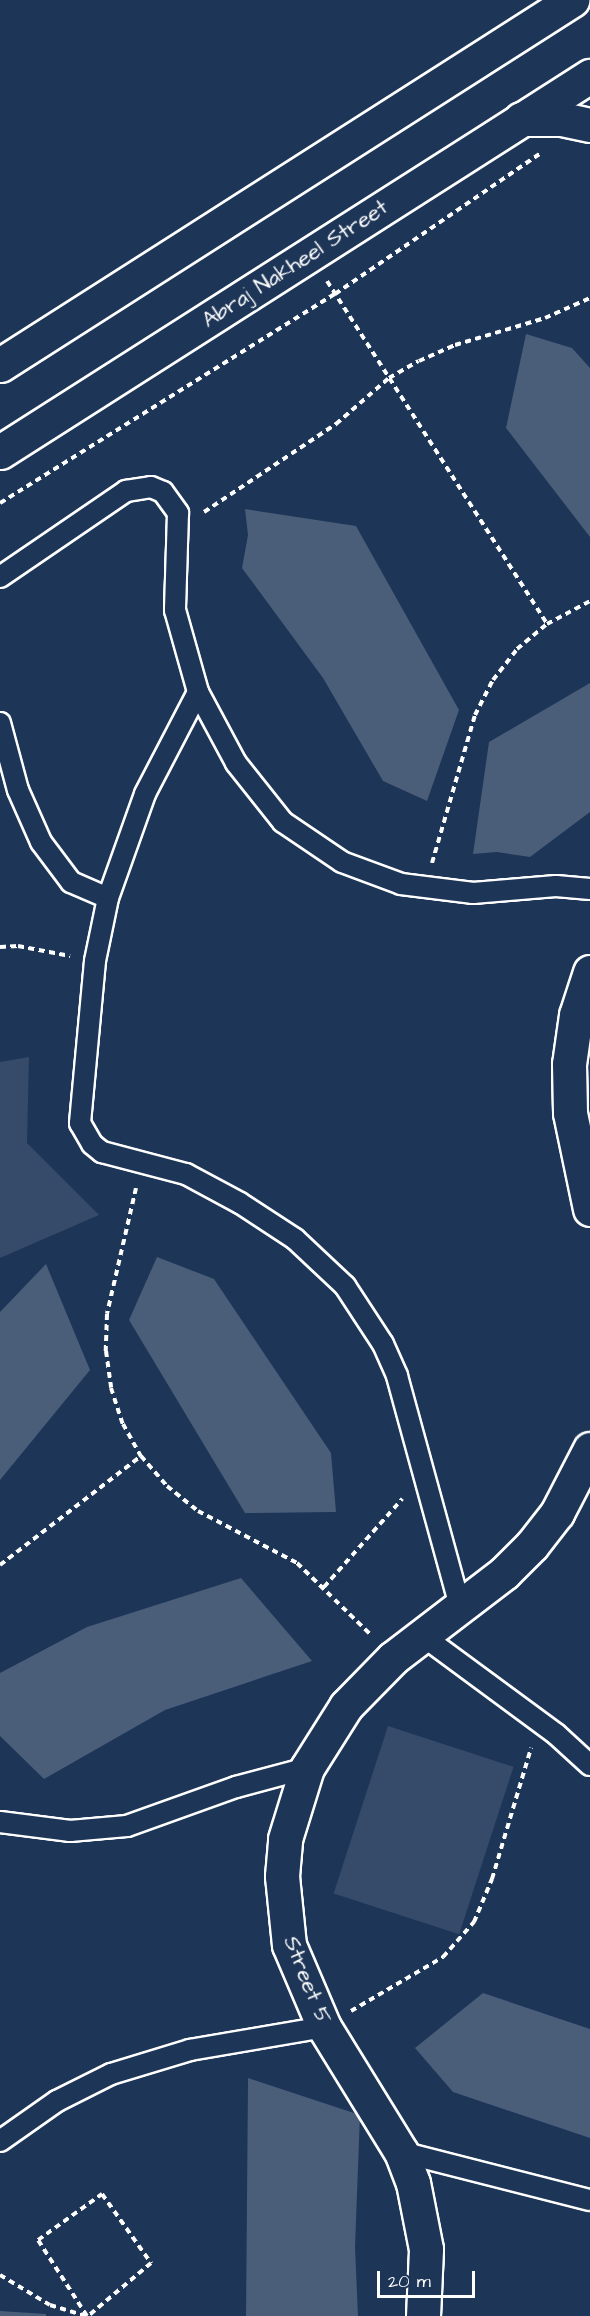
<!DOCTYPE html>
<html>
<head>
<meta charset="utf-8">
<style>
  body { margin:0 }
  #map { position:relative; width:590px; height:2316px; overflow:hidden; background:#1d3557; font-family:"Architects Daughter",sans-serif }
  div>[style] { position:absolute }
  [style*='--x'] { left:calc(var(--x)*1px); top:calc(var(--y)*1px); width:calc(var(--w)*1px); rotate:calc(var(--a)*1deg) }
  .green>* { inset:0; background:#364b69; transform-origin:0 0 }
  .building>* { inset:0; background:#4a5d79 }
  .path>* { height:4px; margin-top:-2px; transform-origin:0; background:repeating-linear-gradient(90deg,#fff 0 6px,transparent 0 10.5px) }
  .roads { filter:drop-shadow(2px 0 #fff) drop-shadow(-2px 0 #fff) drop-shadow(0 2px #fff) drop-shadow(0 -2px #fff) }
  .lane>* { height:20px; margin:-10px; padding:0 10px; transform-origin:10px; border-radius:10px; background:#1d3557 }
  .street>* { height:33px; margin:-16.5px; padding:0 16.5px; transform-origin:16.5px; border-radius:16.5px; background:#1d3557 }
  .secondary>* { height:33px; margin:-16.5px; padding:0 16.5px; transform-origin:16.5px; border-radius:16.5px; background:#1d3557 }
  span { translate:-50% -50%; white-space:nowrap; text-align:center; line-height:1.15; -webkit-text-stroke:5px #1d3557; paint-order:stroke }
  .street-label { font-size:22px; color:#fff }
  .scale { position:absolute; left:377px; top:2271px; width:98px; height:27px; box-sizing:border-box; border:3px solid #fff; border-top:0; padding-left:8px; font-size:18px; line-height:21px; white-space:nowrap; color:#fff; -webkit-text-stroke:4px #1d3557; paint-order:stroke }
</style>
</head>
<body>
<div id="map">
  <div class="green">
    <div style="clip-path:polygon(29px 1057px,27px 1143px,99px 1215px,0 1258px,0 1062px)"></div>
    <div style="left:388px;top:1726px;width:132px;height:176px;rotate:18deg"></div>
  </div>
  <div class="building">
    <div style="clip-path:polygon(526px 334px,572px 348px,590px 368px,590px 537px,506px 428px)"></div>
    <div style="clip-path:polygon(245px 509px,356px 526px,459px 710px,427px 801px,383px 781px,323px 678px,242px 568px,248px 535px)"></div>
    <div style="clip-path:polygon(590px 683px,590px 812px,530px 857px,497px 852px,473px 854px,489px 742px)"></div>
    <div style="clip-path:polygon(157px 1257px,214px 1279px,331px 1453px,336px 1512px,245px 1513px,129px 1320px)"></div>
    <div style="clip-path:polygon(46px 1264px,90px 1370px,0 1480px,0 1312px)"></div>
    <div style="clip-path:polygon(241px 1578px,312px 1661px,165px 1710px,44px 1779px,0 1736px,0 1673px,87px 1627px)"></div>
    <div style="clip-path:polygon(483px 1993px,590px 2029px,590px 2138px,453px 2092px,415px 2048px)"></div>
    <div style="clip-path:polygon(248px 2078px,360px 2115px,355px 2247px,358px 2316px,246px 2316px)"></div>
    <div style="clip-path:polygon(0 2311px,46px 2314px,46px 2316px,0 2316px)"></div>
  </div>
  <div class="path">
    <div style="--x:327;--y:281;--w:407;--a:57.3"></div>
    <div style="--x:0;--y:503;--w:395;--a:-32"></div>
    <div style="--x:335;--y:294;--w:250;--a:-34.4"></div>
    <div style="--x:204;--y:512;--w:159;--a:-33.7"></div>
    <div style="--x:336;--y:424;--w:70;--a:-41"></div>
    <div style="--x:389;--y:378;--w:34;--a:-30"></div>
    <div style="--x:419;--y:361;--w:39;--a:-24"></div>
    <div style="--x:455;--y:345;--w:94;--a:-16.7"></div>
    <div style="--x:545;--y:318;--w:49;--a:-24"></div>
    <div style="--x:432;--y:863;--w:154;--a:-73.8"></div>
    <div style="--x:475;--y:715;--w:39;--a:-63"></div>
    <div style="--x:493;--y:680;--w:39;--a:-52"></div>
    <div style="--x:517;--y:649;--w:39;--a:-40"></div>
    <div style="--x:547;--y:624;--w:49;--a:-28.1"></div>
    <div style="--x:0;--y:947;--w:18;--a:-3"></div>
    <div style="--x:18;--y:946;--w:53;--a:10.9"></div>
    <div style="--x:136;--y:1188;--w:129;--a:103"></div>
    <div style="--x:107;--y:1314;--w:37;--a:92"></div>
    <div style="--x:106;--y:1351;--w:37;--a:82"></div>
    <div style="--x:111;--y:1388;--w:38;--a:72"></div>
    <div style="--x:123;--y:1424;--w:37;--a:61"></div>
    <div style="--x:141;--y:1456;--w:40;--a:49"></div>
    <div style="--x:167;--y:1486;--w:40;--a:39"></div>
    <div style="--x:198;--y:1511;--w:112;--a:27.7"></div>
    <div style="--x:297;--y:1563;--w:102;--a:44.2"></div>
    <div style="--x:0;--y:1565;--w:178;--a:-37.7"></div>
    <div style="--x:324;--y:1587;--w:118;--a:-48.4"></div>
    <div style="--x:351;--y:2011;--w:107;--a:-30.4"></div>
    <div style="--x:443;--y:1957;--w:47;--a:-48.5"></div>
    <div style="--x:474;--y:1922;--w:47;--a:-67.3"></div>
    <div style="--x:492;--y:1879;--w:137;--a:-73.4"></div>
    <div style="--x:0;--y:2275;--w:58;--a:31"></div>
    <div style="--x:50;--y:2305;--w:37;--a:17"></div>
    <div style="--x:87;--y:2316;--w:90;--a:-122.8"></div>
    <div style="--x:38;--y:2240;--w:79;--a:-35.7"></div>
    <div style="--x:102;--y:2194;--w:85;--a:54.6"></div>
    <div style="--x:151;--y:2263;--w:82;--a:139.9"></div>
  </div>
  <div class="roads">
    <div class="lane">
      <div style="--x:0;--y:577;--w:153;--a:-34.3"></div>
      <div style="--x:126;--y:491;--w:25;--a:-9"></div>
      <div style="--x:151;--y:487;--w:13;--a:23"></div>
      <div style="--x:163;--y:492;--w:26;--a:54"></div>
      <div style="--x:178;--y:513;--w:97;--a:91.8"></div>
      <div style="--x:175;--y:610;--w:85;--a:74.3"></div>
      <div style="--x:198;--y:692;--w:81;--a:61.8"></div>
      <div style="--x:236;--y:763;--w:75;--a:51.5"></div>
      <div style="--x:283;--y:822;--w:71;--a:34.1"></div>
      <div style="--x:342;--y:862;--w:63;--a:20.4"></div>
      <div style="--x:401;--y:884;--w:73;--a:7.1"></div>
      <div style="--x:473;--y:893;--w:83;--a:-4.8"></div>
      <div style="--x:556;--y:886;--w:34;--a:5"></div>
      <div style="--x:198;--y:692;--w:115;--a:117.5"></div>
      <div style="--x:145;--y:794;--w:110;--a:109.6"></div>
      <div style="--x:108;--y:898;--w:64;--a:101.7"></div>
      <div style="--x:95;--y:961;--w:163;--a:95.3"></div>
      <div style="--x:80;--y:1123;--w:24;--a:60"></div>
      <div style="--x:92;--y:1144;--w:13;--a:39"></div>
      <div style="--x:102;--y:1152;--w:87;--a:14.7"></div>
      <div style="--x:186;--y:1174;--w:61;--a:28.2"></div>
      <div style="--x:240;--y:1203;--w:66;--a:33.2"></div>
      <div style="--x:295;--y:1239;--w:69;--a:43.2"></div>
      <div style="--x:345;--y:1286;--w:69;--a:56.8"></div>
      <div style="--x:383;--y:1344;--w:35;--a:66"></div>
      <div style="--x:397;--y:1376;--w:239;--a:74.7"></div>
      <div style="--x:0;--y:723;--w:69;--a:75"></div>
      <div style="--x:18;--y:790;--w:57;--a:66.1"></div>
      <div style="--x:41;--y:842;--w:50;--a:53.1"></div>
      <div style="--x:71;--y:882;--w:40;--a:23.4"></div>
      <div style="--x:423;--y:1636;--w:165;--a:36.4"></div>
      <div style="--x:556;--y:1734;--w:46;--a:42.4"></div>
      <div style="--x:0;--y:1822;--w:71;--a:7.3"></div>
      <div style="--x:70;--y:1831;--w:57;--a:-5"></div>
      <div style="--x:127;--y:1826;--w:116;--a:-19.7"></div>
      <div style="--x:236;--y:1787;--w:73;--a:-15"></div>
      <div style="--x:0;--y:2141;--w:70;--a:-35.1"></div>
      <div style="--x:57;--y:2101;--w:60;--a:-26.6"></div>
      <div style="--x:111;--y:2074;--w:83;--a:-16.9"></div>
      <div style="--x:190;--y:2050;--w:136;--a:-9.7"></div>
      <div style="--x:401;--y:2152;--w:195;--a:14.3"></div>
    </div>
    <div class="street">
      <div style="--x:521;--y:119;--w:41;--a:0"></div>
      <div style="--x:562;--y:119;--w:29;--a:12"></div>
      <div style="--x:590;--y:972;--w:45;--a:108"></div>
      <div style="--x:576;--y:1015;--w:49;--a:98.1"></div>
      <div style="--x:569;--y:1064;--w:49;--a:88.8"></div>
      <div style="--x:570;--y:1113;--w:98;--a:78.2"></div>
      <div style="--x:423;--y:2316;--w:67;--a:-87.4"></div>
      <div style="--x:426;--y:2249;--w:67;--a:-101.1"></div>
      <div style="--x:413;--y:2183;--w:33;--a:-111"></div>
      <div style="--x:401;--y:2152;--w:147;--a:-121.6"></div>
      <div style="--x:324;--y:2027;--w:89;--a:-113.1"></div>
      <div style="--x:289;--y:1945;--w:69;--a:-95.8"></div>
      <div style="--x:282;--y:1876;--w:37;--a:-85"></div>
      <div style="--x:285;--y:1839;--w:74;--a:-72.8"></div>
      <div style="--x:307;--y:1768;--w:73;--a:-57.8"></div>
      <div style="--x:346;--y:1706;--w:67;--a:-45.6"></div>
      <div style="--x:393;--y:1658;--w:140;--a:-37.4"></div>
      <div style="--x:504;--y:1573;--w:40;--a:-45"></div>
      <div style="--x:532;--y:1545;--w:41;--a:-52"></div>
      <div style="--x:557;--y:1513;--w:72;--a:-62.7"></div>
    </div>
    <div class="secondary">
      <div style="--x:0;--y:365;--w:679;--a:-32.54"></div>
      <div style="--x:0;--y:452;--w:700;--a:-32.51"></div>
    </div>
  </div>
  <div class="street-label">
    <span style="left:295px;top:264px;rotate:-33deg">Abraj Nakheel Street</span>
    <span style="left:307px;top:1980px;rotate:68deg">Street 5</span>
  </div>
  <div class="scale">20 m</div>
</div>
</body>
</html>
